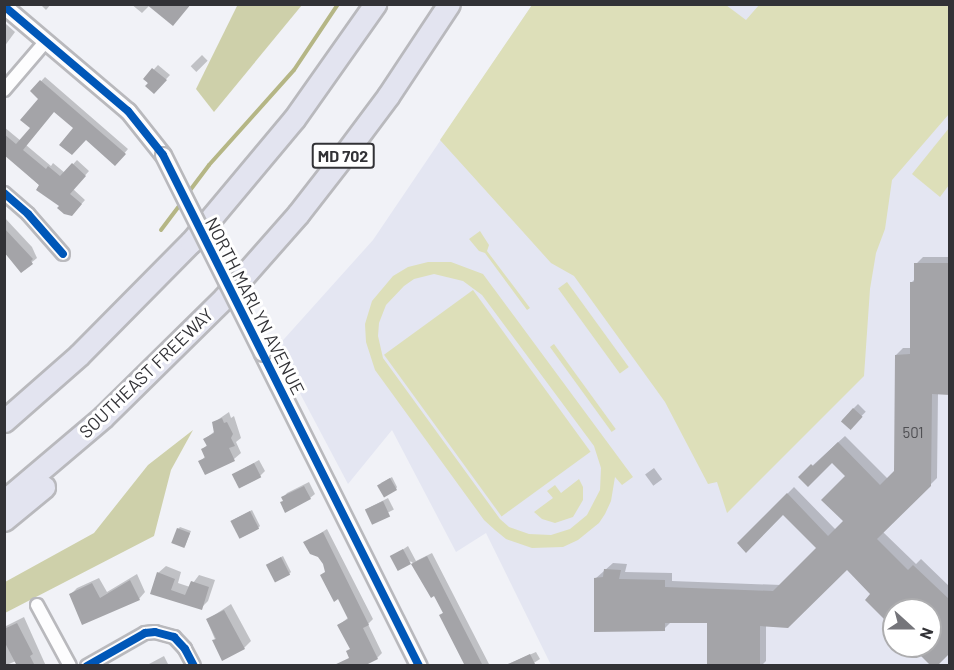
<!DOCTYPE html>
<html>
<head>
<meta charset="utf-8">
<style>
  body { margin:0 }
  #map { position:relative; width:954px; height:670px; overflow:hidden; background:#f1f2f7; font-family:Barlow,sans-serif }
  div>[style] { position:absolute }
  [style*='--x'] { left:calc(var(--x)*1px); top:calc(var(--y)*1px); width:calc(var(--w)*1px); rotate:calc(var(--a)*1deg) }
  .built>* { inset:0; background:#e4e6f2 }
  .green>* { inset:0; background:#dddfb9; transform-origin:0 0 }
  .forest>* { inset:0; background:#ced0aa }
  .shadow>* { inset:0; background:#0003; transform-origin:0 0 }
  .stream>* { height:4px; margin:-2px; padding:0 2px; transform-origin:2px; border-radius:2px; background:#b5b685 }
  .building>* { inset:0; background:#a4a4a8; transform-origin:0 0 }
  .roads { filter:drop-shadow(2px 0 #b9b9bd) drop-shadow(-2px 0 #b9b9bd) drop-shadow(0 2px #b9b9bd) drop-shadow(0 -2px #b9b9bd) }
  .minor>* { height:12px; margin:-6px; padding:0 6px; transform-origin:6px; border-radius:6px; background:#fdfdfe }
  .tertiary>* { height:15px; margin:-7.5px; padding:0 7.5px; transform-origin:7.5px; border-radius:7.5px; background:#fdfdfe }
  .motorway>* { height:21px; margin:-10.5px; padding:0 10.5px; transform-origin:10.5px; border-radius:10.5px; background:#e3e4f0 }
  .bridges { filter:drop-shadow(2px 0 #b9b9bd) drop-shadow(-2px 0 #b9b9bd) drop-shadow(0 2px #b9b9bd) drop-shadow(0 -2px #b9b9bd) }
  .tertiary-bridge>* { height:15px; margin:-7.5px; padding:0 7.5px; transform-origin:7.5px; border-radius:7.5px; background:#fdfdfe }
  .cycleway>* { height:8px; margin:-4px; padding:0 4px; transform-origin:4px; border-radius:4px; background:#0057b8 }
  span { translate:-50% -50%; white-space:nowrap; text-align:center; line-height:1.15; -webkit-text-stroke:6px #fff; paint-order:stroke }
  .number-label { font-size:15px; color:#4e4e52 }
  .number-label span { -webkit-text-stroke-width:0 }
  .shield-label span { padding:2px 4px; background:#fff; border:2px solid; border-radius:4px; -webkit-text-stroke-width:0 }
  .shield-label { font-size:16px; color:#323236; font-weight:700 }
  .street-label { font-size:18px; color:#323236 }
  .frame { position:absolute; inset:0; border:6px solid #323236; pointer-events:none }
  .north { position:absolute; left:882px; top:598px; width:60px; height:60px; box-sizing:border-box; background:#fff; border:2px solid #adadaf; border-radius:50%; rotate:111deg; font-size:16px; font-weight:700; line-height:24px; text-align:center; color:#323236 }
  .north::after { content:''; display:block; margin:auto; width:21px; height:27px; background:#75757a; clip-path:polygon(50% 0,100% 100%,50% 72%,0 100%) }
</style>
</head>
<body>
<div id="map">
  <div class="built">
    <div style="clip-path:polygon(evenodd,532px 5px,949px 5px,949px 665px,551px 665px,486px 533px,456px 552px,392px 430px,348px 484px,276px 348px,373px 240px,532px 5px,894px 610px,930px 610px,930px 646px,894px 646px,894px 610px)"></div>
  </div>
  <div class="green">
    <div style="clip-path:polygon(532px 5px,726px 5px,746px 20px,759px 5px,949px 5px,949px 114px,892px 180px,885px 229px,876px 253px,870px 289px,864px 376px,727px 513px,717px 482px,708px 484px,665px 402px,574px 276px,551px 263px,440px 140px)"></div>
    <div style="clip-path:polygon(949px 128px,949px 185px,940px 197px,912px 174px)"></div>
    <div style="clip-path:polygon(480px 231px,489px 245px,487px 251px,530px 308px,527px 310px,485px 253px,479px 251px,469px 239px)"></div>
    <div style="clip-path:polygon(evenodd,428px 262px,451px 262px,483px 274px,633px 477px,622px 485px,615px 477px,611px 501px,605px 514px,599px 523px,578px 540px,563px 547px,532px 548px,506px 539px,495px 530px,484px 520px,375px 370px,366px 342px,365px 324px,372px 301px,393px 276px,408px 267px,428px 262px,434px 274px,463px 281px,482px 295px,594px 446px,601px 468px,600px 490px,587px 515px,570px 529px,551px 535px,529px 534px,509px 527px,500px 519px,383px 358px,378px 336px,379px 323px,386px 305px,404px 286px,414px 279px,434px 274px)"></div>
    <div style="left:567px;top:282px;width:105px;height:11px;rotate:54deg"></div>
    <div style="left:473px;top:290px;width:200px;height:110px;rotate:54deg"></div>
    <div style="left:554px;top:344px;width:105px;height:5px;rotate:54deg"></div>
    <div style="clip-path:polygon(579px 479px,583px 487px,583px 500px,573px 517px,555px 523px,542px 519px,534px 512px,553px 498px,547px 491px,555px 485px,561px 493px)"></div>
  </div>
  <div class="forest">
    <div style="clip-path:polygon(238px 4px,302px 5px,214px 112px,196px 89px)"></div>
    <div style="clip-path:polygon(193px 430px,171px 470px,154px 536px,5px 613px,5px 582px,94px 533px,148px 465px)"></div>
  </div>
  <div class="shadow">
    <div style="clip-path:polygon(40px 4px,51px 4px,46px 10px)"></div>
    <div style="clip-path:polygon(131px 4px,191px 4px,173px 24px,150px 5px,142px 13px)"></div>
    <div style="clip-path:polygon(6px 24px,15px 32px,4px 47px,4px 25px)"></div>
    <div style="left:202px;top:55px;width:8px;height:16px;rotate:45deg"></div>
    <div style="clip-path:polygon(158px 65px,170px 75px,154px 92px,145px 79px)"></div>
    <div style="clip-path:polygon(45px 77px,128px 149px,115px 164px,54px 110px,26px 145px,51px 166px,53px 163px,65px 173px,77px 160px,89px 171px,73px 189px,85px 200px,76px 210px,61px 205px,4px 153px,4px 127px,21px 141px,32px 127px,40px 99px,32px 91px)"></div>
    <div style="clip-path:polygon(4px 217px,32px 247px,37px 258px,21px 271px,4px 252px)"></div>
    <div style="clip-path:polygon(923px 257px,950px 257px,950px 393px,938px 393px,937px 478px,883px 532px,916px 564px,921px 559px,950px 587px,950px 651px,913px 646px,930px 646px,930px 610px,894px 610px,894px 627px,872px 594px,847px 568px,766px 625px,766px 661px,761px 666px,708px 666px,708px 622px,672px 621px,664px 629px,595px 579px,613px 563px,627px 564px,625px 572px,672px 573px,672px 581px,781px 585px,818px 548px,783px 513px,739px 543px,794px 487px,836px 530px,845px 521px,847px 476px,832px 461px,800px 477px,845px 436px,888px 479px,896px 472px,896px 355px,903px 348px,911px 348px,912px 282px,916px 278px,916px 264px)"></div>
    <div style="left:858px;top:404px;width:11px;height:23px;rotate:45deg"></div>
    <div style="clip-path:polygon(229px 412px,231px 418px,234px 416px,241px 438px,236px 442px,241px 453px,234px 459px,200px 461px,206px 456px,203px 449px,208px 444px,205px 439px,215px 431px,213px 423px)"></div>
    <div style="clip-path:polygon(259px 460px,265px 471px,260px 476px,234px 474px)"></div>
    <div style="left:654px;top:468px;width:14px;height:11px;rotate:54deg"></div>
    <div style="clip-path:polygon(392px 477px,397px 487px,396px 489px,381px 483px)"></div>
    <div style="clip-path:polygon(309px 482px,315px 494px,310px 498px,284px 500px,283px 498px,287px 493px)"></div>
    <div style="left:388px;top:498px;width:13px;height:24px;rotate:63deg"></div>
    <div style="clip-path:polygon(252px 510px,260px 526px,258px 528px,231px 521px)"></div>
    <div style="clip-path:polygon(180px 527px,191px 531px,185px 546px,178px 529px)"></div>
    <div style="clip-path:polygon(327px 529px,373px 619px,368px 624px,382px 653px,377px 658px,339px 625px,349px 617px,324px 563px,305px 543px)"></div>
    <div style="clip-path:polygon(408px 546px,416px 561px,432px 553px,490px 666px,468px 666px,441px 615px,444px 612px,435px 594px,431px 596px,412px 562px,392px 557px)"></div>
    <div style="clip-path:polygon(283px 556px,291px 572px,289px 574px,270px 563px)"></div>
    <div style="clip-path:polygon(166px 566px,181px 572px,178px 583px,190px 587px,199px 575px,215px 580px,208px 601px,201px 608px,152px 593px,158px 573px)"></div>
    <div style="clip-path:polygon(137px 574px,145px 592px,139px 599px,83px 623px,71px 594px,77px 588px,99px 578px,107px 592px)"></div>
    <div style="clip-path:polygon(231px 604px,251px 641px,244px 648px,223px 659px,207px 620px)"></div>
    <div style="clip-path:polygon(24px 617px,46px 666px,19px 666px,16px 661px,4px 666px,4px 627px)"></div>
    <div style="clip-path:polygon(536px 652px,540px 659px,529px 666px,503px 666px)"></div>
    <div style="clip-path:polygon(164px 656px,169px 666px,147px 666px,149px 664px)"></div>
  </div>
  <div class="stream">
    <div style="--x:188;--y:193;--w:35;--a:-53"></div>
    <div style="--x:209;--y:165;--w:127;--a:-48.2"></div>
    <div style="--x:294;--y:70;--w:79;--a:-56.3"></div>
    <div style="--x:161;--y:230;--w:35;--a:-53"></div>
  </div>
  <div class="building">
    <div style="clip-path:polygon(146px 4px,191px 4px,173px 26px)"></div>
    <div style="clip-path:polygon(152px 68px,167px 80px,154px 94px,145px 86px,148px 83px,143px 79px)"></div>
    <div style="clip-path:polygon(40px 80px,126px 154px,115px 166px,86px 140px,72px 155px,59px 145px,73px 128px,54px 112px,23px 150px,46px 169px,48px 166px,60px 176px,72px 163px,86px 176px,70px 194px,82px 204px,72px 216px,64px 214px,57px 208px,59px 206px,36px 190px,39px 185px,4px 155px,4px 134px,16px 144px,30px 128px,20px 120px,38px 99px,30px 91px)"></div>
    <div style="clip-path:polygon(4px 228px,33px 259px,31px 261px,33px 264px,21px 273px,4px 252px)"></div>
    <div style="clip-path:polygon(914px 263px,950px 263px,950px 395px,932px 394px,931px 486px,877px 539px,908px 570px,913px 565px,950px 600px,950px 653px,937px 666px,931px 666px,911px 646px,930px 646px,930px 610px,894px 610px,894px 629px,865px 600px,870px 594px,847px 570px,788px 628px,760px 626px,760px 666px,707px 666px,707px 623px,665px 623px,665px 631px,594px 632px,594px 578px,603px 577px,604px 569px,621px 570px,619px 579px,665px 580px,665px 587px,773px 591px,816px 548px,783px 515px,746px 553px,737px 543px,787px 493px,828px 536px,843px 521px,821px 500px,845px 476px,832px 463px,808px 487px,798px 477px,811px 464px,813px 466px,838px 442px,880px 485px,894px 471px,895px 355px,910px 354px,910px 282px,914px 282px)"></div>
    <div style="left:853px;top:408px;width:13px;height:18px;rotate:42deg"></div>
    <div style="clip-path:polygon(222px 418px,224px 423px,227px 422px,233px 434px,231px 438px,235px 446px,229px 448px,235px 461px,205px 475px,198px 461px,205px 458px,201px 449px,207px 446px,203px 439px,214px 433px,212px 422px)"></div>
    <div style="left:254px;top:463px;width:16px;height:25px;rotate:63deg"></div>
    <div style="left:390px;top:478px;width:14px;height:15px;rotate:60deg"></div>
    <div style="clip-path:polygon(304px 486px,311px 499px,285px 513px,280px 502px,283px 501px,281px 497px)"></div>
    <div style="left:383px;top:501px;width:17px;height:20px;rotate:65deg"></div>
    <div style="left:250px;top:511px;width:20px;height:22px;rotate:63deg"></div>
    <div style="left:177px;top:528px;width:14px;height:16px;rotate:21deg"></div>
    <div style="clip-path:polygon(323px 532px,369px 625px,363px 628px,378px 659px,364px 666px,332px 666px,349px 658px,346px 651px,350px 649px,337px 625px,348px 619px,338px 599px,334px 602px,320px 575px,325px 572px,323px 564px,318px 557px,310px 554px,303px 542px)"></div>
    <div style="left:403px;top:549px;width:17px;height:15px;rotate:62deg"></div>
    <div style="clip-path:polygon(427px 556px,463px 627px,483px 666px,465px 666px,439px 615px,443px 613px,434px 596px,431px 598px,411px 564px)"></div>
    <div style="left:281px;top:557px;width:20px;height:17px;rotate:63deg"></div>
    <div style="clip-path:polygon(157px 572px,175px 579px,171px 590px,185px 595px,191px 581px,209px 587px,202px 610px,150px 594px)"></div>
    <div style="clip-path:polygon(130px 580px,140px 600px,82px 625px,69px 594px,92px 583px,100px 598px)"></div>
    <div style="clip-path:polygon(224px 610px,245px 649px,222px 661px,212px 640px,216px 639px,206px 619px)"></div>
    <div style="clip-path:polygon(17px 623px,33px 654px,30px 656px,35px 666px,17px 666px,4px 641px,4px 629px)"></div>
    <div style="clip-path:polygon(530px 654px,536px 666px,504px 666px)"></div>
  </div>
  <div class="roads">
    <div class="minor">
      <div style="--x:4;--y:90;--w:65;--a:-49.4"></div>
      <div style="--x:4;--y:193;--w:32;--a:41"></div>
      <div style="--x:28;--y:214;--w:53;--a:48.8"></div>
      <div style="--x:37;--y:605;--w:69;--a:61.6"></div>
      <div style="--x:87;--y:666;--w:67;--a:-29.6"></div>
      <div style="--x:145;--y:633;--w:10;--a:-6"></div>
      <div style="--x:155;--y:632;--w:20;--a:15"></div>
      <div style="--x:174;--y:637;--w:16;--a:47"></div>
      <div style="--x:185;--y:649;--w:19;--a:62"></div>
    </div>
    <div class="tertiary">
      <div style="--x:4;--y:6;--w:162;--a:40.3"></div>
      <div style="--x:128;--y:111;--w:56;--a:51.5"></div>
      <div style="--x:262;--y:353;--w:350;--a:63.4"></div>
    </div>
    <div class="motorway">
      <div style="--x:4;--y:421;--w:100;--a:-41.3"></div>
      <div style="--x:79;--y:355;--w:159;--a:-45.3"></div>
      <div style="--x:191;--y:242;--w:160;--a:-50.1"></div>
      <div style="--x:294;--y:119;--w:141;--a:-54.8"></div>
      <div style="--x:4;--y:501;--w:130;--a:-40.3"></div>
      <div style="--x:103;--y:417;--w:170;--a:-44.5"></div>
      <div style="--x:224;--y:298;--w:112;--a:-48.6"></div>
      <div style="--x:298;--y:214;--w:75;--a:-52.1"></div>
      <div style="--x:344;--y:155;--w:74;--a:-53.3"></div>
      <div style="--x:388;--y:96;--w:110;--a:-56.5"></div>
      <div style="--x:4;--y:520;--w:52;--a:-39.5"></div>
    </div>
  </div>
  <div class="bridges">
    <div class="tertiary-bridge">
      <div style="--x:163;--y:155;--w:221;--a:63.4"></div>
    </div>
  </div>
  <div class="cycleway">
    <div style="--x:4;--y:6;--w:162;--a:40.3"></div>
    <div style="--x:128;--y:111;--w:56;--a:51.5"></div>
    <div style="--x:163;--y:155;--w:572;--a:63.39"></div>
    <div style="--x:4;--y:193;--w:32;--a:41"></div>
    <div style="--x:28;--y:214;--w:53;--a:48.8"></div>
    <div style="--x:87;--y:666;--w:67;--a:-29.6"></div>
    <div style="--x:145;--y:633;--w:10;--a:-6"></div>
    <div style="--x:155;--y:632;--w:20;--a:15"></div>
    <div style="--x:174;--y:637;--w:16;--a:47"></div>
    <div style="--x:185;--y:649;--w:19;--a:62"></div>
  </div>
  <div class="number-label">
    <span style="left:913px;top:433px">501</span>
  </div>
  <div class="shield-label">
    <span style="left:343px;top:156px">MD 702</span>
  </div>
  <div class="street-label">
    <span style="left:255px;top:306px;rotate:63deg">NORTH MARLYN AVENUE</span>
    <span style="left:146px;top:373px;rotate:-44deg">SOUTHEAST FREEWAY</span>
  </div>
  <div class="frame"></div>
  <div class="north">N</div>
</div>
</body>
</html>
